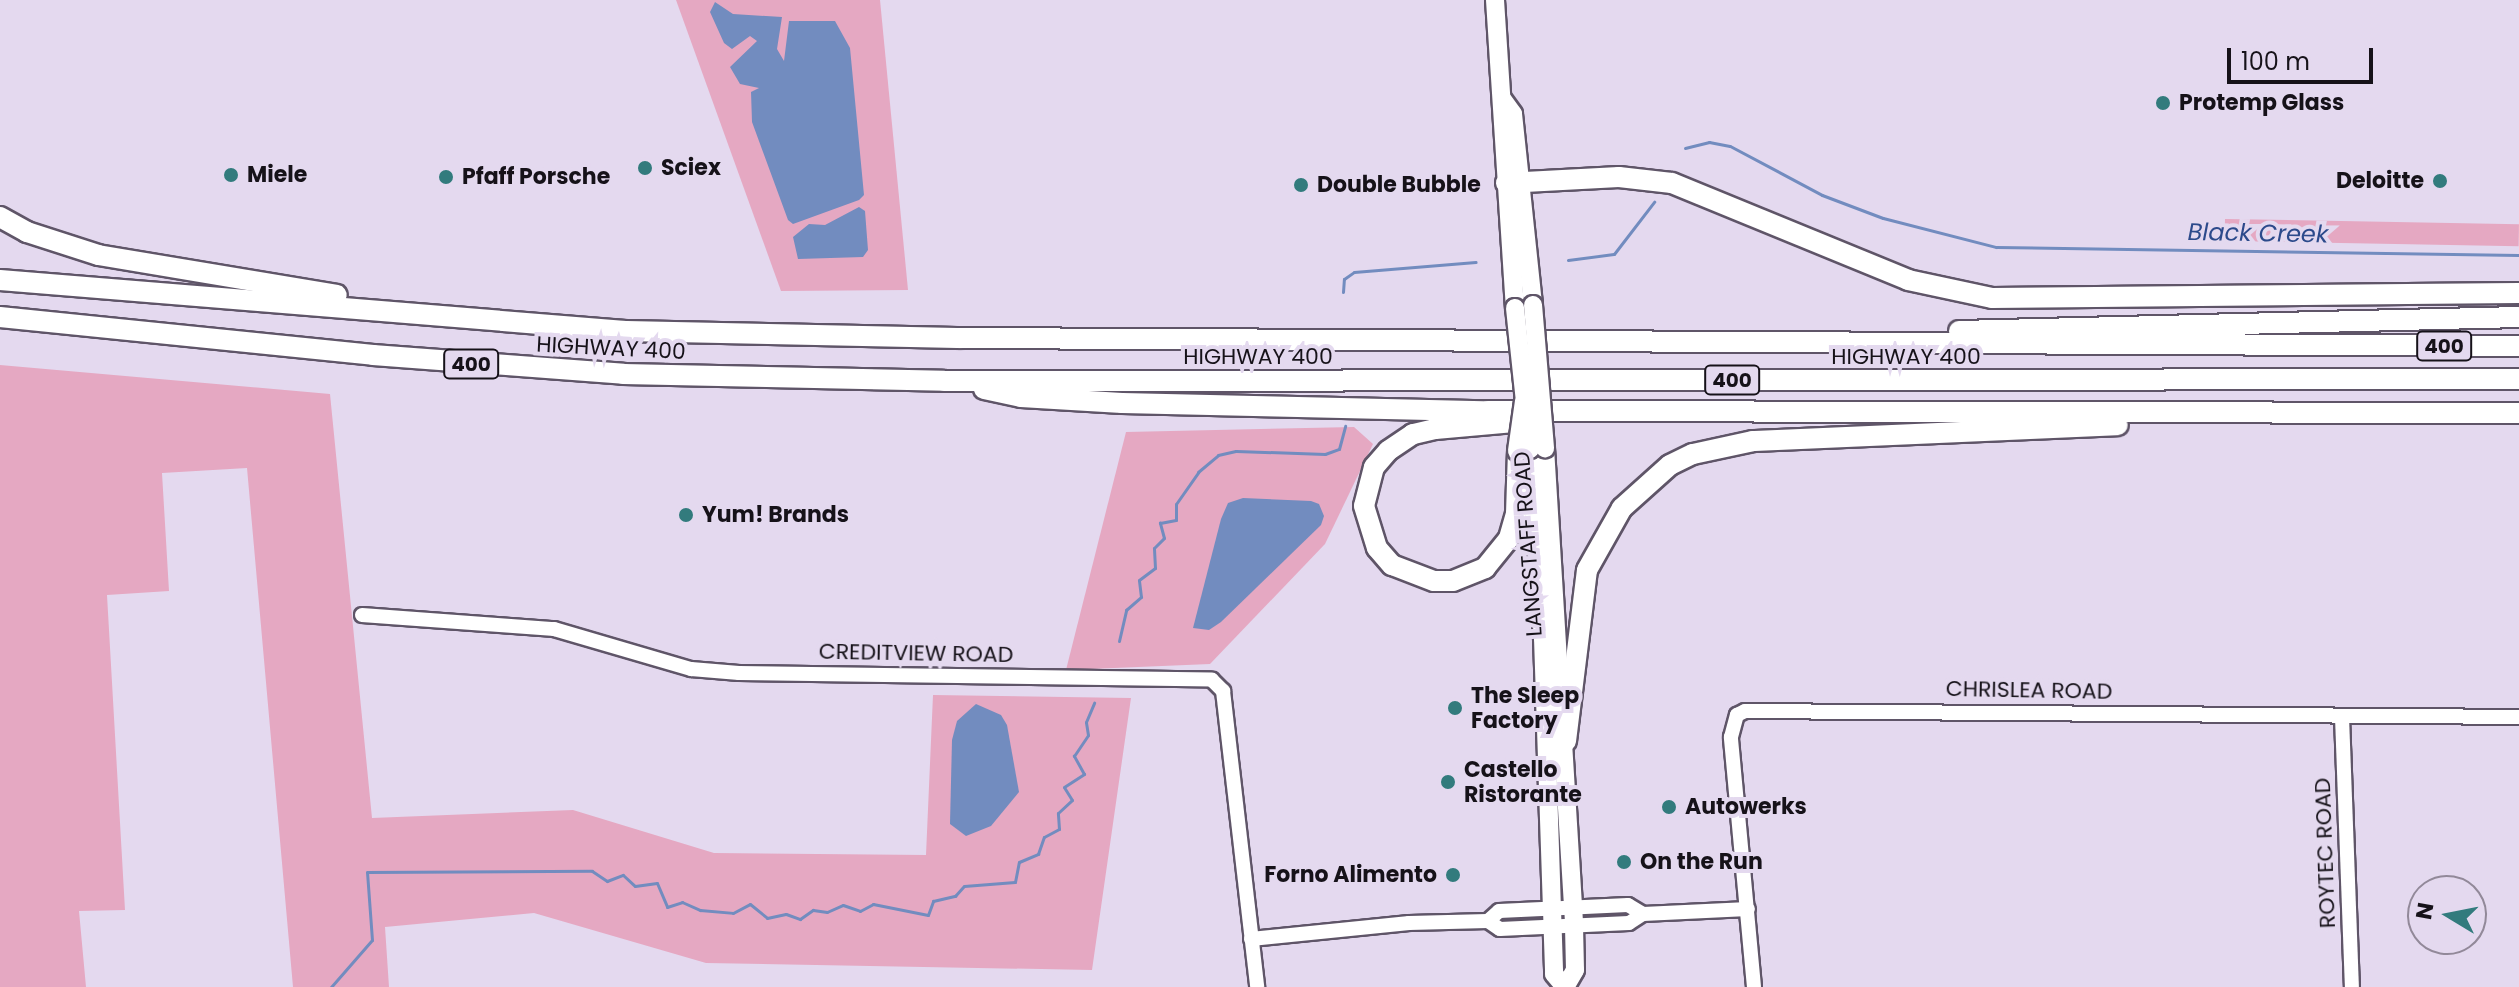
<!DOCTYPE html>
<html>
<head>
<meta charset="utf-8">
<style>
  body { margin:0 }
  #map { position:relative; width:2519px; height:987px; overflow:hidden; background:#e4d9ef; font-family:Poppins,sans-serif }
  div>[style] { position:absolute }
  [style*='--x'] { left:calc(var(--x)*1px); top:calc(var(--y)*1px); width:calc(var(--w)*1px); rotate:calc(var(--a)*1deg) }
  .green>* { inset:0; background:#e5a8c2; transform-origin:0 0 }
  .water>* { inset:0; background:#728cbf }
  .stream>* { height:3px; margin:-1.5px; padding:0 1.5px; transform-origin:1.5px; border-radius:1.5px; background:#728cbf }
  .roads { filter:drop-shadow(2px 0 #5f5568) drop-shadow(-2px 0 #5f5568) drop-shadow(0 2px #5f5568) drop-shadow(0 -2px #5f5568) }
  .minor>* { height:14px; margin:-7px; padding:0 7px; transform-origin:7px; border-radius:7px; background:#fff }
  .major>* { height:18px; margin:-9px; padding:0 9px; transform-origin:9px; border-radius:9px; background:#fff }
  .highway>* { height:20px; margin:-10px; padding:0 10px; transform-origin:10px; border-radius:10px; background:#fff }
  .bridges { filter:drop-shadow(2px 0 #5f5568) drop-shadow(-2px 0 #5f5568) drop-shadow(0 2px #5f5568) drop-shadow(0 -2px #5f5568) }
  .major-bridge>* { height:18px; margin:-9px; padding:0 9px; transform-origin:9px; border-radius:9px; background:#fff }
  .highway-bridge>* { height:20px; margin:-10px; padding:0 10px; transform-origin:10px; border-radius:10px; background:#fff }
  .dots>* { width:22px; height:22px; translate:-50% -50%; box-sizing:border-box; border:4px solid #e4d9ef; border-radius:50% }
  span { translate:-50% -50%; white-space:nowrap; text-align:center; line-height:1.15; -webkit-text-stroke:8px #e4d9ef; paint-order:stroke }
  .shield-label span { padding:2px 6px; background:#e4d9ef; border:2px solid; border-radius:6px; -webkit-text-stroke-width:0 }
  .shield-label { font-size:20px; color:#161219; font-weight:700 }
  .poi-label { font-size:22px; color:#161219; font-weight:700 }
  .left { translate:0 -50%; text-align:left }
  .right { translate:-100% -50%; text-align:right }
  .street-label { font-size:22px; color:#161219 }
  .water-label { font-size:24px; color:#2c4a8b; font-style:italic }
  .north { position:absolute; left:2407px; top:875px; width:80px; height:80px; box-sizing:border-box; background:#e4d9ef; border:2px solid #928999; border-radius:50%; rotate:280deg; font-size:22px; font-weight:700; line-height:32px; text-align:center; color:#161219 }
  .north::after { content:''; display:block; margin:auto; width:28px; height:36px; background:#327b7d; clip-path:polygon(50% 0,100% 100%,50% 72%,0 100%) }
  .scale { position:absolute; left:2227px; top:48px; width:146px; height:36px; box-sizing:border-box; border:4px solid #161219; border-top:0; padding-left:10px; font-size:24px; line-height:28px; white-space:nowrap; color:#161219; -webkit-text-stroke:6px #e4d9ef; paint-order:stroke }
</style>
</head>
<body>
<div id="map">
  <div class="green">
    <div style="clip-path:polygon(676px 0,880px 0,908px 290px,781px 291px)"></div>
    <div style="left:2225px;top:219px;width:294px;height:22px;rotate:1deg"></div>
    <div style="clip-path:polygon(0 365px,330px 394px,372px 818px,573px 810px,714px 853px,926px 855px,933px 695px,1131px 698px,1092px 970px,706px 963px,534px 913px,385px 927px,389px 987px,293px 987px,247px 468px,162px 473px,169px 591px,107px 595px,125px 910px,79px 911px,86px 987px,0 987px)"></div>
    <div style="clip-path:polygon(1354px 427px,1373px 444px,1325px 544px,1210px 664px,1066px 670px,1126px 432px)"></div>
  </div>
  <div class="water">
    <div style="clip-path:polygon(715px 2px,733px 14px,782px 17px,777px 49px,784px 61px,789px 21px,835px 21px,850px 48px,864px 195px,859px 200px,793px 224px,788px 220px,752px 122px,751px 92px,759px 88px,740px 84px,730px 67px,757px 41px,750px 36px,732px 49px,724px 43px,710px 12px)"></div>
    <div style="clip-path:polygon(859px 207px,865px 211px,868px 250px,863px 257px,798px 259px,793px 237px,809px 224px,825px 225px)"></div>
    <div style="clip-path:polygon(1243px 498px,1311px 501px,1319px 504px,1324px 516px,1321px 525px,1221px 622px,1209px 630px,1193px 628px,1221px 519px,1228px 503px)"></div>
    <div style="clip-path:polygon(976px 704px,1001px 715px,1007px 725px,1019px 792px,991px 826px,966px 836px,950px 824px,952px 740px,957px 721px)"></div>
  </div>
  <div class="stream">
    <div style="--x:1685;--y:148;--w:25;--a:-14"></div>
    <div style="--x:1709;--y:142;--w:21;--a:11"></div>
    <div style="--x:1730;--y:146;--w:104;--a:28"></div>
    <div style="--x:1822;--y:195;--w:65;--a:20.7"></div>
    <div style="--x:1883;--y:218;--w:117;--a:14.4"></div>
    <div style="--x:1996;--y:247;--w:523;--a:0.88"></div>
    <div style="--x:1568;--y:260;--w:46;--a:-7.4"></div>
    <div style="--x:1614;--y:254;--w:66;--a:-52.4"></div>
    <div style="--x:1343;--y:292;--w:13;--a:-86"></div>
    <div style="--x:1344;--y:279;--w:12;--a:-35"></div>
    <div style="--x:1354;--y:272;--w:122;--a:-4.7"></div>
    <div style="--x:1119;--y:641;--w:32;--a:-77"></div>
    <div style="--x:1126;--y:610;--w:20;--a:-41"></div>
    <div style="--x:1141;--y:597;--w:17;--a:-97"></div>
    <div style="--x:1139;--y:580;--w:20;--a:-37"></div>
    <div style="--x:1155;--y:568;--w:20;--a:-93"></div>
    <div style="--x:1154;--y:548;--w:14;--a:-45"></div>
    <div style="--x:1164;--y:538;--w:16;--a:-105"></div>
    <div style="--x:1160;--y:523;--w:16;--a:-11"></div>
    <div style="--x:1176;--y:520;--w:16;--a:-90"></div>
    <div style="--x:1176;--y:504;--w:39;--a:-55"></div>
    <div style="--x:1198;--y:472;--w:26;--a:-40"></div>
    <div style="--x:1218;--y:455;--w:18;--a:-13"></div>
    <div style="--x:1236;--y:451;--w:89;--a:1.9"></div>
    <div style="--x:1325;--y:454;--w:15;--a:-20"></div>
    <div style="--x:1339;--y:449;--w:24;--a:-75"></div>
    <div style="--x:331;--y:987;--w:62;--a:-48.9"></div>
    <div style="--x:372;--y:940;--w:68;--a:-94.2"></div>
    <div style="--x:367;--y:872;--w:225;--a:-0.3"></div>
    <div style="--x:592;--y:871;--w:18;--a:34"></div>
    <div style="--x:607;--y:881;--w:17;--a:-21"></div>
    <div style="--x:623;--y:875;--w:16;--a:43"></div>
    <div style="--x:635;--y:886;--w:22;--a:-8"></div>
    <div style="--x:657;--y:883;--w:26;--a:67"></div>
    <div style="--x:667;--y:907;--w:16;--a:-18"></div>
    <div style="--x:682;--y:902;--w:20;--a:24"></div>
    <div style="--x:700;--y:910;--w:33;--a:5"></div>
    <div style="--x:733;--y:913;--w:19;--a:-28"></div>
    <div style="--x:750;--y:904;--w:22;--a:39"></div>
    <div style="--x:767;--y:918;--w:19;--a:-12"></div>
    <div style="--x:786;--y:914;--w:15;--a:20"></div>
    <div style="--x:800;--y:919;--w:16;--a:-35"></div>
    <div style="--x:813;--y:910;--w:14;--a:8"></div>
    <div style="--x:827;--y:912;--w:17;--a:-24"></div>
    <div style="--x:843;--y:905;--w:18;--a:19"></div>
    <div style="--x:860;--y:911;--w:15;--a:-28"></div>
    <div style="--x:873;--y:904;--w:56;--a:11.3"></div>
    <div style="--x:928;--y:915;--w:15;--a:-70"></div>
    <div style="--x:933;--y:901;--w:23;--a:-13"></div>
    <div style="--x:955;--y:896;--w:13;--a:-48"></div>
    <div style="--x:964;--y:886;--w:51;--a:-4.5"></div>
    <div style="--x:1015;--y:882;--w:20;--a:-79"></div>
    <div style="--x:1019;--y:862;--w:21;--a:-23"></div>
    <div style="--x:1038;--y:854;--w:18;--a:-71"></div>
    <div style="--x:1044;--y:837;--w:17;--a:-28"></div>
    <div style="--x:1059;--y:829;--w:16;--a:-94"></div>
    <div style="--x:1058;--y:813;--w:19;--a:-43"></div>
    <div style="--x:1072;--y:800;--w:15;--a:-122"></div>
    <div style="--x:1064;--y:787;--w:24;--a:-33"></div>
    <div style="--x:1084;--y:774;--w:21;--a:-119"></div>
    <div style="--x:1074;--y:756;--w:25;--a:-56"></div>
    <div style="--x:1088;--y:735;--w:13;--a:-99"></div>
    <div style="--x:1086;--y:722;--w:21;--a:-67"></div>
  </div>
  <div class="roads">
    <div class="minor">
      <div style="--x:362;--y:615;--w:193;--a:4.2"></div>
      <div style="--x:554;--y:629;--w:143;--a:16.3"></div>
      <div style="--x:691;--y:669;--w:48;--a:4.8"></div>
      <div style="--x:739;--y:673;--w:473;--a:0.8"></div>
      <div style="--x:1212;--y:680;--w:16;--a:45"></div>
      <div style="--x:1223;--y:691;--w:298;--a:83.4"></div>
      <div style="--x:2342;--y:717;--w:270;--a:87.9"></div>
      <div style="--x:1488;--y:921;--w:15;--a:-42"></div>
      <div style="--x:1499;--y:911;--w:129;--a:-2.7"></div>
      <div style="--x:1628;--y:905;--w:17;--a:31"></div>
      <div style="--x:1251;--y:939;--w:159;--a:-5.8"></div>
      <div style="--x:1409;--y:923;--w:79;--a:-1.5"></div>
      <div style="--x:1488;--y:921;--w:14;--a:34"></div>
      <div style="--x:1500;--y:929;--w:129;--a:-2.7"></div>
      <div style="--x:1629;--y:923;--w:17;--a:-33"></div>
      <div style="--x:1643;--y:914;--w:105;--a:-2.7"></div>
      <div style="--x:1754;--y:987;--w:251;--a:-95.3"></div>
      <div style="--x:1731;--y:737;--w:23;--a:-75"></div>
      <div style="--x:1737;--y:715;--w:9;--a:-27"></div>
      <div style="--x:1745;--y:711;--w:774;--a:0.44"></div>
    </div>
    <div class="major">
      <div style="--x:1495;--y:0;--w:309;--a:86.3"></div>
      <div style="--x:1503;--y:100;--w:17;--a:54"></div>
      <div style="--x:1513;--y:114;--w:192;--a:84"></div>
      <div style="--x:1545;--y:448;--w:479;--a:86.5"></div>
      <div style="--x:1574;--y:926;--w:44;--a:88.7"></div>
      <div style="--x:1575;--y:970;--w:20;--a:120"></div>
      <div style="--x:1530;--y:449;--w:189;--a:86.1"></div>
      <div style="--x:1543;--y:638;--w:336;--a:88.1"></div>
      <div style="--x:1554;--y:974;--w:17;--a:50"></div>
    </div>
    <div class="highway">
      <div style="--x:1506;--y:183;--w:113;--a:-3"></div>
      <div style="--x:1619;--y:177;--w:53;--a:6.5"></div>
      <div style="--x:1672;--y:183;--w:255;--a:22.3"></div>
      <div style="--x:1908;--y:280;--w:86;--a:12.1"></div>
      <div style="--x:1992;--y:298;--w:527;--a:-0.54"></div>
      <div style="--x:0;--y:217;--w:31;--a:29"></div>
      <div style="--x:27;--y:232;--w:75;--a:17.9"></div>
      <div style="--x:98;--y:255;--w:242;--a:9.5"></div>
      <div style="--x:0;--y:280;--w:627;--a:4.66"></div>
      <div style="--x:625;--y:331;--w:334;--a:1.2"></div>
      <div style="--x:959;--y:338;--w:1560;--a:0.29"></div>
      <div style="--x:0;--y:317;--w:375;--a:5.8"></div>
      <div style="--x:373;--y:355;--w:251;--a:4.3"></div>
      <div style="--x:623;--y:374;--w:321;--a:1.2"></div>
      <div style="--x:944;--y:381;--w:1575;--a:-0.07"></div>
      <div style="--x:1959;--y:331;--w:560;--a:-1.43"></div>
      <div style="--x:984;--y:389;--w:38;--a:12"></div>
      <div style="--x:1021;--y:397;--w:101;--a:3.4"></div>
      <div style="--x:1122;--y:403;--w:366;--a:1.3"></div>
      <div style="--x:1488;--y:411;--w:1031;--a:0.11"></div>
      <div style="--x:1514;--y:422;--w:79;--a:174.9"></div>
      <div style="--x:1435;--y:429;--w:23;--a:167"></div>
      <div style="--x:1413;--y:434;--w:30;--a:146"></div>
      <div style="--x:1388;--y:451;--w:21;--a:131"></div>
      <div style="--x:1374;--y:467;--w:40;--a:104.4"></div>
      <div style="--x:1364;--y:506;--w:44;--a:72.8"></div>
      <div style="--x:1377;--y:548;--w:23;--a:49"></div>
      <div style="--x:1392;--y:565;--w:45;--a:20.9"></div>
      <div style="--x:1434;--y:581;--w:19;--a:0"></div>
      <div style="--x:1453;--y:581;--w:35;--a:-22"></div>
      <div style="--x:1485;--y:568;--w:38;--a:-51"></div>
      <div style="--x:1509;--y:538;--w:25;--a:-74"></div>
      <div style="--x:1516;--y:514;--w:63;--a:-88.2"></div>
      <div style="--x:1566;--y:741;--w:172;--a:-83"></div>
      <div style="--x:1587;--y:570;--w:71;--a:-60.6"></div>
      <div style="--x:1622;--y:508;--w:64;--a:-41.9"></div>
      <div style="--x:1670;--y:465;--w:25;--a:-26"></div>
      <div style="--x:1693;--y:454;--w:61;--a:-12.2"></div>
      <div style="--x:1753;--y:441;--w:365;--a:-2.5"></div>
    </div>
  </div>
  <div class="bridges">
    <div class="major-bridge">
      <div style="--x:1533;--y:305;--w:144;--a:85.2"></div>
      <div style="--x:1515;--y:308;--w:142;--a:83.9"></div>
    </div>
    <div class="highway-bridge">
      <div style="--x:1518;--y:451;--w:50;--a:-82"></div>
    </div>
  </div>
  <div class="dots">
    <div style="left:2163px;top:103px;background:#327b7d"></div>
    <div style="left:645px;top:168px;background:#327b7d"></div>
    <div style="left:231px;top:175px;background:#327b7d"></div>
    <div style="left:446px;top:177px;background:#327b7d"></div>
    <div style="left:2440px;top:181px;background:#327b7d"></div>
    <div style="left:1301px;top:185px;background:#327b7d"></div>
    <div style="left:686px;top:515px;background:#327b7d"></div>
    <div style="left:1455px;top:708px;background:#327b7d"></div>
    <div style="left:1448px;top:782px;background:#327b7d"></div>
    <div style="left:1669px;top:807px;background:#327b7d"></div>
    <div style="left:1624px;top:862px;background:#327b7d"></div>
    <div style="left:1453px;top:875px;background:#327b7d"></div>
  </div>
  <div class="shield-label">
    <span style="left:2444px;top:346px">400</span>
    <span style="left:471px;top:364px">400</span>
    <span style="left:1732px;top:380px">400</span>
  </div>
  <div class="poi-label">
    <span class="left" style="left:2179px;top:103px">Protemp Glass</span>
    <span class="left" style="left:661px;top:168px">Sciex</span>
    <span class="left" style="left:247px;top:175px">Miele</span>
    <span class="left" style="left:462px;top:177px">Pfaff Porsche</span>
    <span class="right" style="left:2424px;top:181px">Deloitte</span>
    <span class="left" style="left:1317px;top:185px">Double Bubble</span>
    <span class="left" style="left:702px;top:515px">Yum! Brands</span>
    <span class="left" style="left:1471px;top:708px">The Sleep<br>Factory</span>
    <span class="left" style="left:1464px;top:782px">Castello<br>Ristorante</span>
    <span class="left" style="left:1685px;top:807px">Autowerks</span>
    <span class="left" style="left:1640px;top:862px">On the Run</span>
    <span class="right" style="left:1437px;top:875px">Forno Alimento</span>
  </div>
  <div class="street-label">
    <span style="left:611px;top:348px;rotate:3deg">HIGHWAY 400</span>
    <span style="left:1258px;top:357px">HIGHWAY 400</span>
    <span style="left:1906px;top:357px">HIGHWAY 400</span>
    <span style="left:1528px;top:544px;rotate:-94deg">LANGSTAFF ROAD</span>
    <span style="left:916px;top:653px;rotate:1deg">CREDITVIEW ROAD</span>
    <span style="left:2029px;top:690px;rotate:1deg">CHRISLEA ROAD</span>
    <span style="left:2325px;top:853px;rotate:-92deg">ROYTEC ROAD</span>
  </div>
  <div class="water-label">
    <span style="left:2258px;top:233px;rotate:1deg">Black Creek</span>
  </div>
  <div class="north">N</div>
  <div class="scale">100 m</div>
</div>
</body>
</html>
